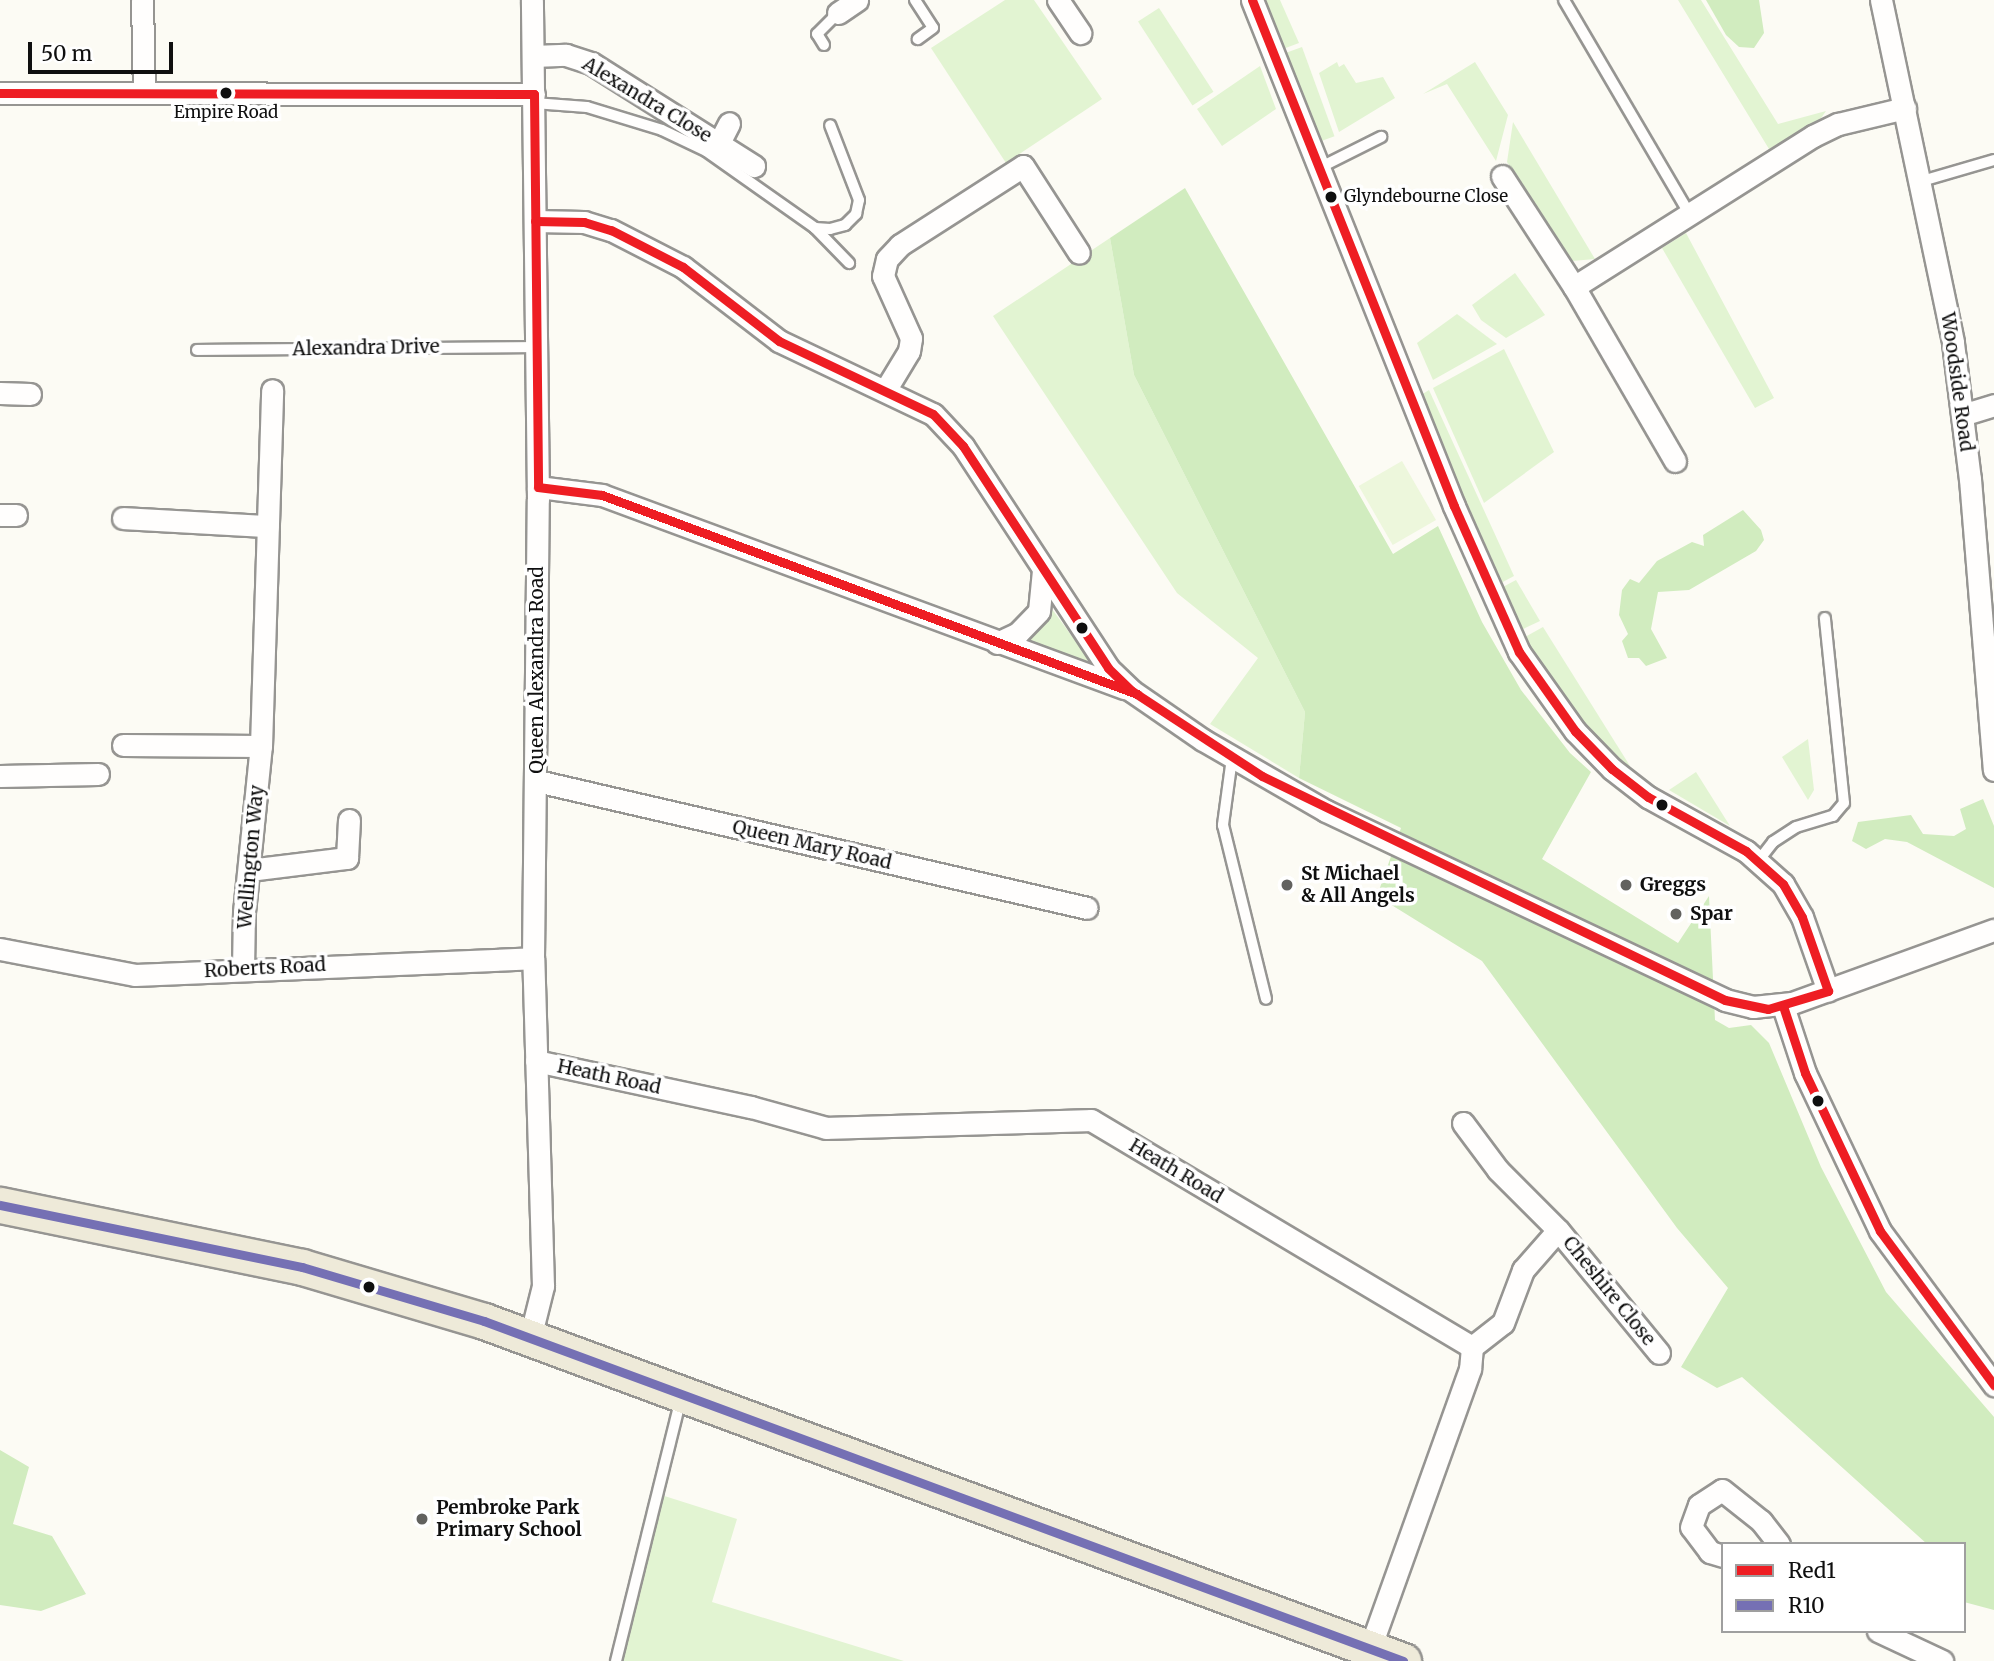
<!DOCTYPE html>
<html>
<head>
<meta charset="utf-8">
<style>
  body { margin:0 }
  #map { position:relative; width:1994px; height:1661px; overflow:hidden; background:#fcfbf4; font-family:Merriweather,serif }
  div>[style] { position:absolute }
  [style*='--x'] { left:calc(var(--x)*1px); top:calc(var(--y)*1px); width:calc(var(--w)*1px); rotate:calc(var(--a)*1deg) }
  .green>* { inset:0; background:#e2f4d2; transform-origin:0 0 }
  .forest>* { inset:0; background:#d1ecbf }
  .pitch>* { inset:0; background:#edf7dc; transform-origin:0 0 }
  .roads { filter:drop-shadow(2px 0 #969592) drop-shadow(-2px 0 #969592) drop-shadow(0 2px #969592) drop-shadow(0 -2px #969592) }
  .service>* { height:10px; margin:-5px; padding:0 5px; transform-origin:5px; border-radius:5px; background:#fffefd }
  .minor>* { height:21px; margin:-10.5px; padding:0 10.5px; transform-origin:10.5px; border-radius:10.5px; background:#fffefd }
  .primary>* { height:35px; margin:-17.5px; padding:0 17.5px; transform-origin:17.5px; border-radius:17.5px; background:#eeead9 }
  .bus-1>* { height:9px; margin:-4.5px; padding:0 4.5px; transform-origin:4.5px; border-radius:4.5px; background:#ee1d23 }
  .bus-2>* { height:9px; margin:-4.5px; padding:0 4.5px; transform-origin:4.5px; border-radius:4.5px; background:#7570b4 }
  .dots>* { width:19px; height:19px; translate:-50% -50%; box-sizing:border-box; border:4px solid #fff; border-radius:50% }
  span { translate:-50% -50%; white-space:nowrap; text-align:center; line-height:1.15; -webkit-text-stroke:7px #fff; paint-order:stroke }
  .bus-label { font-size:17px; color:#0f0f0f }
  .left { translate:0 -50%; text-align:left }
  .street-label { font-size:19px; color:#0f0f0f }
  .poi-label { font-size:19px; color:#0f0f0f; font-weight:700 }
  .legend { position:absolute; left:1721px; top:1542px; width:245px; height:91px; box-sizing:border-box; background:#fff; border:2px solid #9f9f9f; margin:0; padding:9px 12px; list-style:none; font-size:21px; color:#0f0f0f }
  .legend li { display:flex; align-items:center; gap:14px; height:35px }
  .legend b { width:35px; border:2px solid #9f9f9f }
  .scale { position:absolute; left:28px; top:42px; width:145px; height:32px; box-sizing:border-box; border:4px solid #0f0f0f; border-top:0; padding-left:9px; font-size:21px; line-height:24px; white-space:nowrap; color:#0f0f0f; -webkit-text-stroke:5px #fff; paint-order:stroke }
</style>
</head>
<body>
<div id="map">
  <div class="green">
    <div style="clip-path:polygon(1005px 0,1034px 0,1102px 99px,1006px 163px,931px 48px)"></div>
    <div style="clip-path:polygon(1264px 0,1280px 0,1299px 43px,1283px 49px)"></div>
    <div style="clip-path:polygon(1678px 0,1701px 0,1778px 124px,1826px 111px,1819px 121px,1769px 149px)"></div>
    <div style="left:1159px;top:8px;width:100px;height:25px;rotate:57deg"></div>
    <div style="left:1302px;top:47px;width:95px;height:19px;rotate:70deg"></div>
    <div style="clip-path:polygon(1337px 62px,1339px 67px,1344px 64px,1356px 83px,1383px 77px,1395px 98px,1339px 132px,1319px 73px)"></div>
    <div style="clip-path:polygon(1475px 62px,1508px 115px,1496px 161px,1447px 84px,1423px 94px)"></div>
    <div style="clip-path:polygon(1260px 66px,1276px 109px,1222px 146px,1197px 109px)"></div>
    <div style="clip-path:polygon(1513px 122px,1595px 259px,1572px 261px,1507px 162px)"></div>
    <div style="clip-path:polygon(1686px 233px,1774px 398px,1755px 408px,1662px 248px)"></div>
    <div style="clip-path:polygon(1110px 238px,1134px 375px,1305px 712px,1299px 778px,1210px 724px,1258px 658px,1177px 593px,993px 316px)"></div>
    <div style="clip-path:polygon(1515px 273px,1545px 315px,1506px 338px,1481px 320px,1472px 305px)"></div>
    <div style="clip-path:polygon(1457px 314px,1497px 344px,1433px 380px,1417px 343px)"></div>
    <div style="clip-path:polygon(1504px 349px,1554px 452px,1484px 503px,1433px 388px)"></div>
    <div style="clip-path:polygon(1429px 390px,1514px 576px,1499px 584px,1421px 395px)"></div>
    <div style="clip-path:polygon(1516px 580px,1540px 621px,1521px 630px,1501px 588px)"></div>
    <div style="clip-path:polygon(1052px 609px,1090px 661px,1087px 664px,1026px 642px)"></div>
    <div style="clip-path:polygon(1543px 627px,1630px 766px,1628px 769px,1580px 723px,1551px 684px,1525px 637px)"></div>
    <div style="clip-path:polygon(1808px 739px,1814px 790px,1808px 800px,1782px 757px)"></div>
    <div style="clip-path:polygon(1696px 772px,1730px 826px,1669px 790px)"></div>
    <div style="clip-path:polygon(655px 1493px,737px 1519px,712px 1602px,904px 1661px,616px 1661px)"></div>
  </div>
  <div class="forest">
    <div style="clip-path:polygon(1706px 0,1759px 0,1764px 33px,1754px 48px,1739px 47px,1726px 35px)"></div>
    <div style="clip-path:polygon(1185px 188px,1393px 554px,1438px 526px,1482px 622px,1521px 690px,1570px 753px,1591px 772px,1542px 859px,1678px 943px,1709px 896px,1715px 1020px,1729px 1028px,1751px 1025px,1769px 1043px,1821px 1167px,1886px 1292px,1994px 1417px,1994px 1610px,1964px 1602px,1964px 1544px,1927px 1544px,1742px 1377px,1717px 1388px,1681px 1367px,1728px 1288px,1677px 1228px,1482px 961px,1377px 896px,1401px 828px,1299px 778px,1305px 712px,1134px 375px,1110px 238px)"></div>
    <div style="clip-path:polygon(1743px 510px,1761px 530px,1764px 540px,1756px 551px,1689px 590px,1658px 592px,1651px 629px,1667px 658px,1646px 666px,1639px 658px,1628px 658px,1622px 641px,1628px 634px,1619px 615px,1622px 590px,1630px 579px,1639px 583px,1657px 561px,1692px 542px,1704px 546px,1703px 535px)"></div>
    <div style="clip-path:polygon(1983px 799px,1994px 826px,1994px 888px,1907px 842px,1885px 839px,1866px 849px,1852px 841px,1858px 822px,1911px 815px,1923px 834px,1954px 836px,1966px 829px,1960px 809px)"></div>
    <div style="clip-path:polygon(0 1450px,29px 1467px,13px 1524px,52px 1536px,86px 1594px,41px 1611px,0 1605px)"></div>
  </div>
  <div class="pitch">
    <div style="left:1402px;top:461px;width:68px;height:50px;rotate:60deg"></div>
  </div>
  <div class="roads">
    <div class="service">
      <div style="--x:915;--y:0;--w:33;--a:57"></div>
      <div style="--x:933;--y:28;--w:19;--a:144"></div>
      <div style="--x:1564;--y:0;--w:247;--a:59.6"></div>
      <div style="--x:824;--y:45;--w:13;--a:-122"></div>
      <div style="--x:817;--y:34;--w:30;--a:-45"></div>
      <div style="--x:534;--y:103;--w:53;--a:4.3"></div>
      <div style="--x:587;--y:107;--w:78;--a:17"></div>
      <div style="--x:662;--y:130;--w:49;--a:25.5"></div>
      <div style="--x:706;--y:151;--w:133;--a:35.2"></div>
      <div style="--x:815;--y:228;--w:15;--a:4"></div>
      <div style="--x:830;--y:229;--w:16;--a:-15"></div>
      <div style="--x:845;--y:225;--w:16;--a:-45"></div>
      <div style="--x:856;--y:214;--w:14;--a:-78"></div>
      <div style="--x:859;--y:200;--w:80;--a:-111.1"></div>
      <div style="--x:1317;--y:169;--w:72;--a:-26.6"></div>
      <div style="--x:1922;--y:181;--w:75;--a:-16.3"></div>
      <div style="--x:815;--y:228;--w:49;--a:45.8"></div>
      <div style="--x:197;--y:350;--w:339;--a:-0.5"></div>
      <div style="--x:1232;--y:758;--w:68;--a:97.7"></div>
      <div style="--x:1223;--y:825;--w:179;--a:76.1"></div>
      <div style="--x:1759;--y:860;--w:23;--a:-52"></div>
      <div style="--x:1773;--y:842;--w:27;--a:-33"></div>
      <div style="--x:1796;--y:827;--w:39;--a:-17"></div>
      <div style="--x:1833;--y:816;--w:17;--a:-50"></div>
      <div style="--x:1844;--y:803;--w:186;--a:-95.9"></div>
      <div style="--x:616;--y:1661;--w:270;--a:-76.1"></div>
    </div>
    <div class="minor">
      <div style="--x:142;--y:0;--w:92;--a:88.8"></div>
      <div style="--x:1058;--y:0;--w:40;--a:56"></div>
      <div style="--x:1252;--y:0;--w:545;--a:68.24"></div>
      <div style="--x:1454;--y:506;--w:160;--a:66"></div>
      <div style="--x:1519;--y:652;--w:97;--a:54.7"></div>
      <div style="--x:1575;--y:731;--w:53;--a:45.8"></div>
      <div style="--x:1612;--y:769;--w:46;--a:37.9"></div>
      <div style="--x:1648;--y:797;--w:112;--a:28.9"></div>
      <div style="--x:1746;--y:851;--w:50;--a:41.7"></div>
      <div style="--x:1783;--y:884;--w:38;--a:60"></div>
      <div style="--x:1802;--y:917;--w:78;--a:70.6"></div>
      <div style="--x:1881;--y:0;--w:350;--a:78.1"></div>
      <div style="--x:1953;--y:343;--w:137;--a:82.9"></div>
      <div style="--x:1970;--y:479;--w:292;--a:85.3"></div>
      <div style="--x:838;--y:13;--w:23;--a:-34"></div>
      <div style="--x:533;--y:56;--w:33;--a:-2"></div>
      <div style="--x:566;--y:55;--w:26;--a:18"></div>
      <div style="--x:591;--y:63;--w:193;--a:32.3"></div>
      <div style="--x:0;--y:93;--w:534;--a:0.11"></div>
      <div style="--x:719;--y:143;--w:22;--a:-63"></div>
      <div style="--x:1502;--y:176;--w:132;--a:57"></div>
      <div style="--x:535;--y:221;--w:49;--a:1.2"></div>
      <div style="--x:584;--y:222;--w:28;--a:17"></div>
      <div style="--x:611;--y:230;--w:81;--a:27.2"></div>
      <div style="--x:683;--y:267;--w:121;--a:37.6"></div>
      <div style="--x:779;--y:341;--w:170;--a:25.4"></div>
      <div style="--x:933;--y:414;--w:44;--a:46.8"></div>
      <div style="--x:963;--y:446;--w:265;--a:56.8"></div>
      <div style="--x:1108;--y:668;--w:33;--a:44"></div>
      <div style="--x:1132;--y:691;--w:86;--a:34.6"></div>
      <div style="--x:1203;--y:740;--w:142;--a:30"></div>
      <div style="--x:1326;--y:811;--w:441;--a:25.3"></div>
      <div style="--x:1725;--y:1000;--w:29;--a:14"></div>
      <div style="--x:1753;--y:1007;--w:39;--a:-6"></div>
      <div style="--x:1792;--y:1003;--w:215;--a:-19.9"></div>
      <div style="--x:886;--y:389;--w:44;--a:-58.8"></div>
      <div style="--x:909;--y:351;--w:13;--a:-81"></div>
      <div style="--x:911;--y:338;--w:68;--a:-114.3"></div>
      <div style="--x:883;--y:276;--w:17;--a:-77"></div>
      <div style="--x:887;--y:259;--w:19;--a:-47"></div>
      <div style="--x:900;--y:245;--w:146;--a:-32.7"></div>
      <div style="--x:1023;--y:166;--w:103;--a:57.2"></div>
      <div style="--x:0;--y:393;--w:30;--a:2"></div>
      <div style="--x:1962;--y:415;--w:34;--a:-17"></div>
      <div style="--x:1675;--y:461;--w:201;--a:-120.1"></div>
      <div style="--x:1574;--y:287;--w:283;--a:-32.3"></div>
      <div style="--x:1813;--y:136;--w:28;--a:-26"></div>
      <div style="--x:1838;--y:124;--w:69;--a:-13.4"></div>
      <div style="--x:538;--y:487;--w:64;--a:7.1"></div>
      <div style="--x:602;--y:495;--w:557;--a:20.29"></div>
      <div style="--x:0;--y:515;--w:16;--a:0"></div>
      <div style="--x:123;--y:518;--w:145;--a:3.2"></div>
      <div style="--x:997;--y:643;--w:23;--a:-25"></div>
      <div style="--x:1018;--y:633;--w:30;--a:-46"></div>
      <div style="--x:1039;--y:611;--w:41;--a:-84.4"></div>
      <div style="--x:123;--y:745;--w:138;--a:0.4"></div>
      <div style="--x:0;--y:776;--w:98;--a:-1.2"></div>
      <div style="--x:537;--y:781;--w:564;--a:13"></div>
      <div style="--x:249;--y:870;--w:99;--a:-7"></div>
      <div style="--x:347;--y:858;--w:38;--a:-87"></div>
      <div style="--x:0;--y:949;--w:137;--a:10.9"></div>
      <div style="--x:135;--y:975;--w:398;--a:-2.4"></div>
      <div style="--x:243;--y:969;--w:57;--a:-89"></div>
      <div style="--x:244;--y:912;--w:167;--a:-84.2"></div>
      <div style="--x:261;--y:746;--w:356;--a:-88.2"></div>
      <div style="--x:1783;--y:1006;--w:71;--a:71.8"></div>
      <div style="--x:1805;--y:1073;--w:175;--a:64.6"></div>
      <div style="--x:1880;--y:1231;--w:192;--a:53.5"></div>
      <div style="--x:536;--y:1061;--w:220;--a:12.1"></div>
      <div style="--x:751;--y:1107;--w:78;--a:15.6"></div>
      <div style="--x:826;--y:1128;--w:265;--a:-1.7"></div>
      <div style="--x:1091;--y:1120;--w:443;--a:30.8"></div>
      <div style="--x:1472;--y:1347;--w:22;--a:95"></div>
      <div style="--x:1470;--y:1369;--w:296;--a:109.7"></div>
      <div style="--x:1463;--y:1123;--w:59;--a:53.3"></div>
      <div style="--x:1498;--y:1170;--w:85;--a:45"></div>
      <div style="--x:1558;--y:1230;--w:159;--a:50.6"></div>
      <div style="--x:530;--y:1338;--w:54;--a:-76"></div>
      <div style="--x:543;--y:1286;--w:328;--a:-91.7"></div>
      <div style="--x:533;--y:958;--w:459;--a:-89.4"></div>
      <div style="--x:538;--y:499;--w:499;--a:-90.7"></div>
      <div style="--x:1472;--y:1347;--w:39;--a:-38"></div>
      <div style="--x:1503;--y:1323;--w:57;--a:-69.3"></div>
      <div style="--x:1523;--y:1270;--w:53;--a:-48.8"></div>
      <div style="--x:1723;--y:1556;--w:14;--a:-163"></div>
      <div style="--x:1710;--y:1552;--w:31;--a:-127"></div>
      <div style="--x:1691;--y:1527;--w:23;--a:-70"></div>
      <div style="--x:1699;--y:1505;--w:27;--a:-33"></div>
      <div style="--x:1722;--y:1490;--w:50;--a:38.5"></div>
      <div style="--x:1761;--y:1521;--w:29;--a:52"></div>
      <div style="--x:1878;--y:1631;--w:71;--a:25.1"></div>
    </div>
    <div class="primary">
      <div style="--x:0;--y:1205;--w:308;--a:11.6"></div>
      <div style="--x:302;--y:1267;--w:190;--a:16.5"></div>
      <div style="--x:484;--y:1321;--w:980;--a:20.3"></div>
    </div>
  </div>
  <div class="bus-1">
    <div style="--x:0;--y:93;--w:534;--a:0.11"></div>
    <div style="--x:534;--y:94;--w:393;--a:89.4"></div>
    <div style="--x:538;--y:487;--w:64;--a:7.1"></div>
    <div style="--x:602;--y:495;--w:571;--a:20.4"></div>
    <div style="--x:535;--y:221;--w:49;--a:1.2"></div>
    <div style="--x:584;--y:222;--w:28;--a:17"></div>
    <div style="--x:611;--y:230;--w:81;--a:27.2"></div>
    <div style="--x:683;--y:267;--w:121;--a:37.6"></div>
    <div style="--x:779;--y:341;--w:170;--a:25.4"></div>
    <div style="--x:933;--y:414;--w:44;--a:46.8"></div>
    <div style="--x:963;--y:446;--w:265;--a:56.8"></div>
    <div style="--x:1108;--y:668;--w:33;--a:44"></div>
    <div style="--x:1132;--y:691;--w:155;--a:33.2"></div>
    <div style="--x:1262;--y:776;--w:514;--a:25.82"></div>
    <div style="--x:1725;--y:1000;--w:44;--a:11.8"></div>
    <div style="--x:1768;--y:1009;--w:63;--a:-16.7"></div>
    <div style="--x:1828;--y:991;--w:78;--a:-109.4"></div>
    <div style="--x:1802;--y:917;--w:38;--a:-120"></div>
    <div style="--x:1783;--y:884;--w:50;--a:-138.3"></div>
    <div style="--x:1746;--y:851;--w:112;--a:-151.1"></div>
    <div style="--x:1648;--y:797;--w:46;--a:-142.1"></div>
    <div style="--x:1612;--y:769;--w:53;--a:-134.2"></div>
    <div style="--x:1575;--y:731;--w:97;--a:-125.3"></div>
    <div style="--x:1519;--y:652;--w:160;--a:-114"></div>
    <div style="--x:1454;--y:506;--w:545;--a:-111.76"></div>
    <div style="--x:1783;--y:1006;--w:71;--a:71.8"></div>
    <div style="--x:1805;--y:1073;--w:175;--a:64.6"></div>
    <div style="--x:1880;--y:1231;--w:192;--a:53.5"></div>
  </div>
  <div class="bus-2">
    <div style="--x:0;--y:1205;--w:308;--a:11.6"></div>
    <div style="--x:302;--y:1267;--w:190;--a:16.5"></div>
    <div style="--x:484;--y:1321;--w:980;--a:20.3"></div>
  </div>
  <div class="dots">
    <div style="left:226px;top:93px;background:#0f0f0f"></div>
    <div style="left:1331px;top:197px;background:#0f0f0f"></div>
    <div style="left:1082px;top:628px;background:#0f0f0f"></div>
    <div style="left:1662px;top:805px;background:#0f0f0f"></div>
    <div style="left:1287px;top:885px;background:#62625f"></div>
    <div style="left:1626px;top:885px;background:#62625f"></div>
    <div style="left:1676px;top:914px;background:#62625f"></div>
    <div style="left:1818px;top:1101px;background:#0f0f0f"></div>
    <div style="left:369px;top:1287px;background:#0f0f0f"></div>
    <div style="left:422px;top:1519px;background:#62625f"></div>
  </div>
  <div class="bus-label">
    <span style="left:226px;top:113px">Empire Road</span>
    <span class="left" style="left:1344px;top:197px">Glyndebourne Close</span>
  </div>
  <div class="street-label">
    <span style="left:647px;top:100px;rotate:31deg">Alexandra Close</span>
    <span style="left:366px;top:348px;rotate:-1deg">Alexandra Drive</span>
    <span style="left:1957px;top:382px;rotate:82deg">Woodside Road</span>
    <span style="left:537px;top:670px;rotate:-90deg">Queen Alexandra Road</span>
    <span style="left:812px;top:845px;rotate:13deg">Queen Mary Road</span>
    <span style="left:251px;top:857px;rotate:-85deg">Wellington Way</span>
    <span style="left:265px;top:968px;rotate:-3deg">Roberts Road</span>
    <span style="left:609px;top:1077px;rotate:12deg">Heath Road</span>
    <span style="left:1176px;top:1171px;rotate:31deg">Heath Road</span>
    <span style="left:1609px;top:1291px;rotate:51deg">Cheshire Close</span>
  </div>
  <div class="poi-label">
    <span class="left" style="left:1301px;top:885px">St Michael<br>&amp; All Angels</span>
    <span class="left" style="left:1640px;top:885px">Greggs</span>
    <span class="left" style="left:1690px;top:914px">Spar</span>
    <span class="left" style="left:436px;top:1519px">Pembroke Park<br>Primary School</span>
  </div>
  <ul class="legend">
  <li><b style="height:9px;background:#ee1d23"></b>Red1</li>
  <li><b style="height:9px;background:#7570b4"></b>R10</li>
  </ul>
  <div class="scale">50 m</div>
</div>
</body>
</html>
